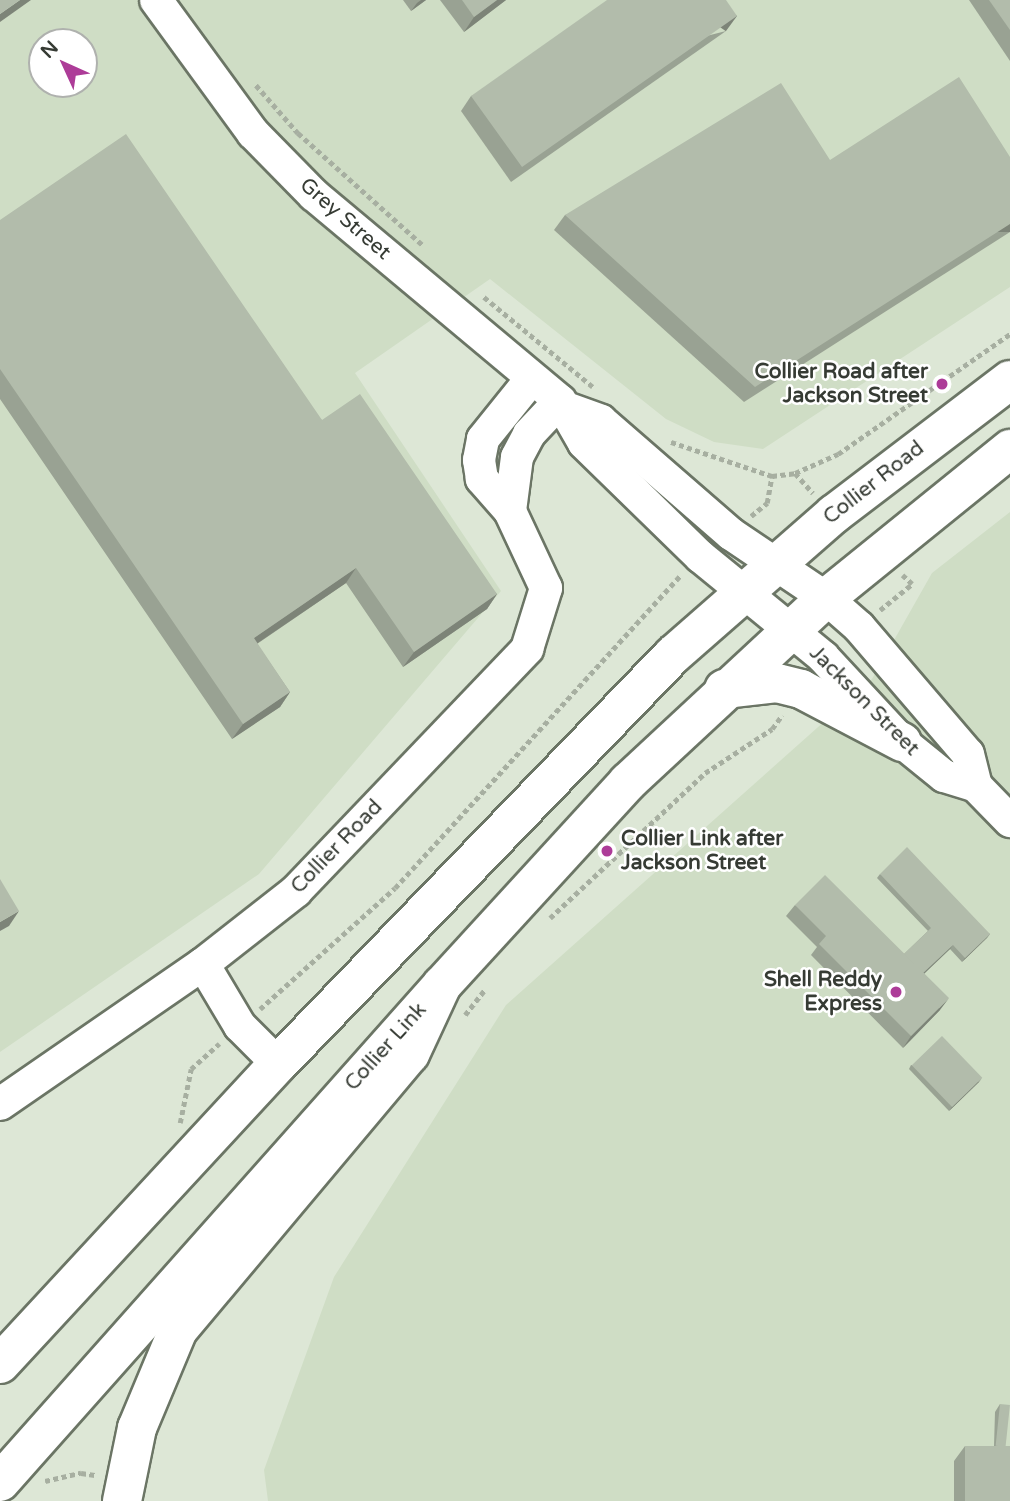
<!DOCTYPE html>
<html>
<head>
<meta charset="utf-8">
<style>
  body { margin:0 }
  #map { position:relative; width:1010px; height:1501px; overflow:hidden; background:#dde7d6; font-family:"Varela Round",sans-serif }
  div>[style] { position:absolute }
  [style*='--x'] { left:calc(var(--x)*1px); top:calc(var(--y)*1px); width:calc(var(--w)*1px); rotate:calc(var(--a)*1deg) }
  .built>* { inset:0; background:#cfddc5 }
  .path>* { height:4.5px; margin-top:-2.25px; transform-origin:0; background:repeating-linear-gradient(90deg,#a7afa1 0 5px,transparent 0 8.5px) }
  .roads { filter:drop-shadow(2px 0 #6b7565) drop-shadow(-2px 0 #6b7565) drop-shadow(0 2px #6b7565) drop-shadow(0 -2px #6b7565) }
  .minor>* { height:32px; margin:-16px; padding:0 16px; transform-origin:16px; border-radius:16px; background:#fff }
  .major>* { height:38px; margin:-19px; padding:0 19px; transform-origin:19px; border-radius:19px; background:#fff }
  .highway>* { height:38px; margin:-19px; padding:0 19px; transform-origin:19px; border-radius:19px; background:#fff }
  .wall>* { inset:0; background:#99a293 }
  .shaded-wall>* { inset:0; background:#7d8478; transform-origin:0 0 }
  .building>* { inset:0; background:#b2bcab; transform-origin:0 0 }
  .dots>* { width:19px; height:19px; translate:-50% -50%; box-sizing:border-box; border:4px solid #fff; border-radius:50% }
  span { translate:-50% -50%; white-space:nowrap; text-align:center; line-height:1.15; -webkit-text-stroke:5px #fff; paint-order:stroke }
  .street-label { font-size:21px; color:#363b34 }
  .poi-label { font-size:21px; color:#363b34; font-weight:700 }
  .right { translate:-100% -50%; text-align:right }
  .left { translate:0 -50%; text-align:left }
  .north { position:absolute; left:28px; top:28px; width:70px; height:70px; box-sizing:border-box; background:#fff; border:2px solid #afb1ae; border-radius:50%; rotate:315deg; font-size:19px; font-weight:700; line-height:28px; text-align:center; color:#363b34 }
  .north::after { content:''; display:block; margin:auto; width:24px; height:32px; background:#ad3c98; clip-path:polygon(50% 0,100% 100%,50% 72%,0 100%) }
</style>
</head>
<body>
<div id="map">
  <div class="built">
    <div style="clip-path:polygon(evenodd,0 0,1010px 0,1010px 287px,763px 449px,714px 442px,666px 419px,490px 279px,355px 373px,501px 591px,259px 874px,0 1052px,0 0,42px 42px,84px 42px,84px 84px,42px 84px,42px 42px)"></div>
    <div style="clip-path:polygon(1010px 512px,1010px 1501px,268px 1501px,264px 1470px,334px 1277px,506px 1005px,872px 679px,932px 573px)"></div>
  </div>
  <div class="path">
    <div style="--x:256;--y:85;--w:64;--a:48.8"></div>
    <div style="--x:298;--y:133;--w:169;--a:41.9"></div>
    <div style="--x:484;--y:297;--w:141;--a:39.5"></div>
    <div style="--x:671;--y:442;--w:107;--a:18.6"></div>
    <div style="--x:772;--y:476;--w:23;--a:-7"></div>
    <div style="--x:795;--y:473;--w:47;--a:-23.8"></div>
    <div style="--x:838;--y:454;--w:210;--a:-34.9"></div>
    <div style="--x:795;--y:473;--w:27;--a:48"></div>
    <div style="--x:751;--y:516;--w:21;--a:-39"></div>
    <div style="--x:767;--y:503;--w:27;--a:-80"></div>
    <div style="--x:880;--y:610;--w:41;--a:-39.1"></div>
    <div style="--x:912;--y:584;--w:13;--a:-138"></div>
    <div style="--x:550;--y:918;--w:212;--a:-43.1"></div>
    <div style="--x:705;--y:773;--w:80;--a:-33.3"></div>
    <div style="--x:772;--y:729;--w:17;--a:-54"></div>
    <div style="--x:260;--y:1009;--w:181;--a:-41.9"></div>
    <div style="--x:395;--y:888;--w:423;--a:-47.6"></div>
    <div style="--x:465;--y:1015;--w:33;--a:-52"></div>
    <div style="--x:180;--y:1123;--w:55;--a:-78.5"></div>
    <div style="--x:191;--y:1069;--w:38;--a:-42"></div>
    <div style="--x:45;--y:1481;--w:37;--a:-13"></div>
    <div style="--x:81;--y:1473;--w:14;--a:8"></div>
  </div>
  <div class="roads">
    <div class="minor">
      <div style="--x:156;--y:0;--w:165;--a:53.9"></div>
      <div style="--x:253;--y:133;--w:87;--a:45.5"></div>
      <div style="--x:314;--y:195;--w:321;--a:39.9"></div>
      <div style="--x:560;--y:401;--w:48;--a:60.3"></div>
      <div style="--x:584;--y:443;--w:163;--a:44.3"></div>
      <div style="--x:701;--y:557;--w:158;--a:39.3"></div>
      <div style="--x:823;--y:657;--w:116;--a:47.1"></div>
      <div style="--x:902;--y:742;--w:54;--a:39"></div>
      <div style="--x:944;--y:776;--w:34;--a:17"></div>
      <div style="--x:976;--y:786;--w:49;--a:45.8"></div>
      <div style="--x:566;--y:408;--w:37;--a:20"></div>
      <div style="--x:601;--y:421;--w:172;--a:41"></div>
      <div style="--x:731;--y:534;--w:115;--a:34"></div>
      <div style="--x:826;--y:598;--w:44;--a:41.3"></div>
      <div style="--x:859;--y:627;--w:167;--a:49.4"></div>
      <div style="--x:968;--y:754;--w:33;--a:76"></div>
      <div style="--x:510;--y:511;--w:54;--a:-82.6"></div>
      <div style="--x:517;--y:457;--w:26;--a:-62"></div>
      <div style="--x:529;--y:434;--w:45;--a:-46.8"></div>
      <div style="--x:203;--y:964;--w:72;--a:59.2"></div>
      <div style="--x:240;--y:1026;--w:54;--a:45"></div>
      <div style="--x:0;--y:1104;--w:247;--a:-34.6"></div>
      <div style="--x:203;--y:964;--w:118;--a:-38.1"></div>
      <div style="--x:296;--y:891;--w:335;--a:-46.3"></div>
      <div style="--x:527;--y:649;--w:64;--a:-72.7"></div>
      <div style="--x:546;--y:588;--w:85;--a:-115.1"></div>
      <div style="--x:510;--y:511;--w:43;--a:-131.2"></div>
      <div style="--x:482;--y:479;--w:19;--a:-99"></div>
      <div style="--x:479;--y:460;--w:21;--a:-79"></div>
      <div style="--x:483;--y:439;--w:78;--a:-51.2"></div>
    </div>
    <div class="major">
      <div style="--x:724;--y:689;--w:53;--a:-6.5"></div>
      <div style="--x:777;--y:683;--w:25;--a:14"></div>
      <div style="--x:801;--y:689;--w:114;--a:27.7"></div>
      <div style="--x:0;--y:1364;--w:409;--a:-47.2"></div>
      <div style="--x:278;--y:1064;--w:569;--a:-46"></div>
      <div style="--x:673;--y:655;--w:214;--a:-41.2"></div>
      <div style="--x:834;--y:514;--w:221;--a:-37.3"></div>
      <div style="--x:0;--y:1482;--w:665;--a:-48.35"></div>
      <div style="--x:442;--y:985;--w:275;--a:-47.5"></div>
      <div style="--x:628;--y:782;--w:270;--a:-42.9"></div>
      <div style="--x:826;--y:598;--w:237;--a:-39"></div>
    </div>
    <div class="highway">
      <div style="--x:122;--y:1501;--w:75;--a:-78.4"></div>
      <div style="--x:137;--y:1428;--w:106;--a:-67.3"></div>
      <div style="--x:178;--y:1330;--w:361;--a:-50"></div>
      <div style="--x:410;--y:1054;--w:76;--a:-65.1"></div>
    </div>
  </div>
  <div class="wall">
    <div style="clip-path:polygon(403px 0,426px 0,411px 11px)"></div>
    <div style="clip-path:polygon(440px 0,506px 0,464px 32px)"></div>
    <div style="clip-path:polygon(969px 0,1010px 0,1010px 61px)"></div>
    <div style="clip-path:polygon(726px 31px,511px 182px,461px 111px,471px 96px)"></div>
    <div style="clip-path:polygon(1010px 157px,1010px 232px,744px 402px,554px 230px,565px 215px,830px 160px)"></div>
    <div style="clip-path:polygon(0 220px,322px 420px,497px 594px,487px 609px,403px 667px,346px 583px,257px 644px,290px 692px,280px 707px,232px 739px,0 399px)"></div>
    <div style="clip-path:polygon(880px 874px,990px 934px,962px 962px,950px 949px,924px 974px,940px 1010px,903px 1048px,811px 955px,817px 947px,786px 916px,795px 905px,904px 954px,928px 931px,877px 878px)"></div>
    <div style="clip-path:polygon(911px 1065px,979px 1082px,949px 1111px,909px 1069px)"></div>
    <div style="clip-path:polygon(1000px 1404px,1010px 1501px,954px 1501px,954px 1461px,965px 1446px,994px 1446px,995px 1412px)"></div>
  </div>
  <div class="shaded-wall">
    <div style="clip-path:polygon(20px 0,31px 0,0 22px,0 14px)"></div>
    <div style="clip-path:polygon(421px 0,426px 0,411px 11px,417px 3px)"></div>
    <div style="clip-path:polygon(497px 0,506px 0,464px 32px,474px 17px)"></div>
    <div style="left:737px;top:16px;width:19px;height:263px;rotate:126deg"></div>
    <div style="left:1010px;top:224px;width:8px;height:303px;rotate:90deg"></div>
    <div style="clip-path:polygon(356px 568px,346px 583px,243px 653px,254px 638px)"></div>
    <div style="clip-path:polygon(497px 594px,487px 609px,403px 667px,414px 652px)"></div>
    <div style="clip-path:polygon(290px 692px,280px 707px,232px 739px,243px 724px)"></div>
    <div style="clip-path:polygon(19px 911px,9px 926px,0 931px,0 922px)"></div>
    <div style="clip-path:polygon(990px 934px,987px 938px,962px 962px,965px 958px)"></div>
    <div style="clip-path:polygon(953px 945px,950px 949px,914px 983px,917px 979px)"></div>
    <div style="clip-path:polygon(949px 998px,940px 1010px,903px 1048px,911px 1036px)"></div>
    <div style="clip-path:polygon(982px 1078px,979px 1082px,949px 1111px,952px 1107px)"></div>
  </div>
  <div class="building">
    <div style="clip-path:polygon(0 0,20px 0,0 14px)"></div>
    <div style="clip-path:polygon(462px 0,497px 0,474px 17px)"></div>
    <div style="clip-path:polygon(607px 0,726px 0,737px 16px,522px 167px,471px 96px)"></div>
    <div style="clip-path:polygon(989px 0,1010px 0,1010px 30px)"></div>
    <div style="clip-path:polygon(959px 77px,1010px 157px,1010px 224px,755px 387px,565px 215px,781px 83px,830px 160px)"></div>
    <div style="clip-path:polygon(126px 134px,322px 420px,360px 394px,497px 594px,414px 652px,356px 568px,254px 638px,290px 692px,243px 724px,0 369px,0 220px)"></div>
    <div style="clip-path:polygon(907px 847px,990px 934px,965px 958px,953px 945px,923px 973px,904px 954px,931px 928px,880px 874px)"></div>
    <div style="clip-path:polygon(825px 875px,949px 998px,911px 1036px,819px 944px,826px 936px,795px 905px)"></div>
    <div style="clip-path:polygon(0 879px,19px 911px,0 922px)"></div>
    <div style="left:942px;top:1036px;width:58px;height:42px;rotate:46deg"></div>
    <div style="left:1000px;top:1404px;width:10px;height:42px;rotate:6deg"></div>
    <div style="left:965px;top:1446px;width:45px;height:55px"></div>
  </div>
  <div class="dots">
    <div style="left:942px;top:384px;background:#ad3c98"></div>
    <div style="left:607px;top:851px;background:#ad3c98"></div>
    <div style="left:896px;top:992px;background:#ad3c98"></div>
  </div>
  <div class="street-label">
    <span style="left:345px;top:219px;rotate:41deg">Grey Street</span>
    <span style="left:874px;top:483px;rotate:-38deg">Collier Road</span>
    <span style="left:864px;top:701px;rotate:45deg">Jackson Street</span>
    <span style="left:337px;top:847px;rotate:-46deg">Collier Road</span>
    <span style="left:386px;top:1047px;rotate:-48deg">Collier Link</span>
  </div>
  <div class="poi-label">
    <span class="right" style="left:928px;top:384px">Collier Road after<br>Jackson Street</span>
    <span class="left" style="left:621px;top:851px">Collier Link after<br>Jackson Street</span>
    <span class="right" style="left:882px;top:992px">Shell Reddy<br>Express</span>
  </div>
  <div class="north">N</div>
</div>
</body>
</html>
